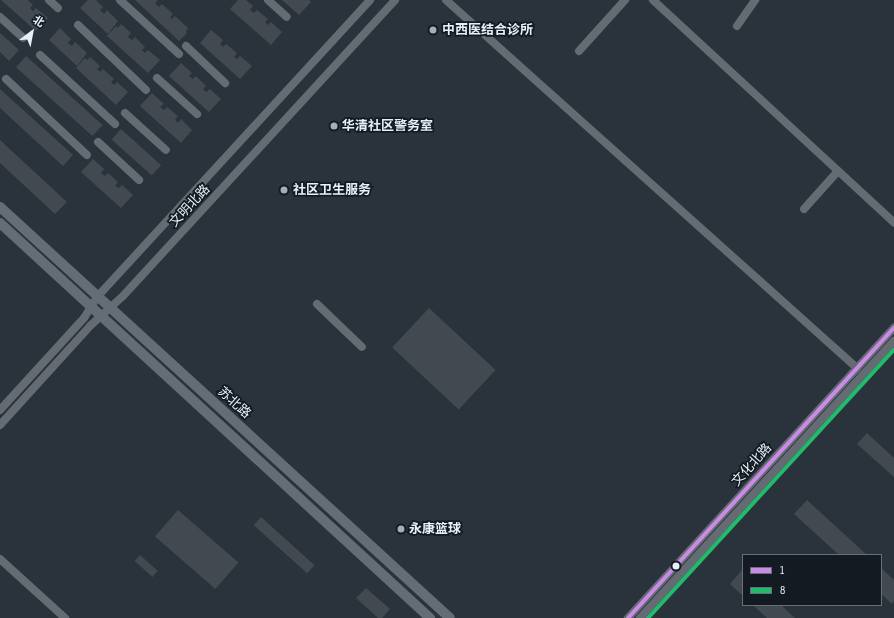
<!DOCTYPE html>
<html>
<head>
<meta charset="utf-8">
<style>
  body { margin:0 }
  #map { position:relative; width:894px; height:618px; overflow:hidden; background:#2a333c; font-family:"Sofia Sans Condensed","Noto Sans SC",sans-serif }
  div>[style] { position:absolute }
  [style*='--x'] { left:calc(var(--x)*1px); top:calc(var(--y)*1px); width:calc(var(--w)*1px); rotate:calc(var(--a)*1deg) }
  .building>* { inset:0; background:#424950; transform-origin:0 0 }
  .minor>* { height:8px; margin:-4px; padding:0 4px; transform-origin:4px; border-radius:4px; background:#656b73 }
  .major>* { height:10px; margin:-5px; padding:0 5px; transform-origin:5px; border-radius:5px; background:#646c76 }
  .bus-1>* { height:4px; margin:-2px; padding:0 2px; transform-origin:2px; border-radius:2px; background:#ca8be6 }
  .bus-2>* { height:4px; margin:-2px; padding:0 2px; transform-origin:2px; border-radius:2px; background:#20bc6c }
  .dots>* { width:11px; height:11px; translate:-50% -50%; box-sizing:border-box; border:2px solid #131a21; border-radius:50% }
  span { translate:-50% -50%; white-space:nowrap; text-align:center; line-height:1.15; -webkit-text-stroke:3.5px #131a21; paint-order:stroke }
  .poi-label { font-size:13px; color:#e6f0fb; font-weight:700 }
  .left { translate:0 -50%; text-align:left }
  .street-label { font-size:13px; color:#e6f0fb }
  .legend { position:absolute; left:742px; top:554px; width:140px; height:52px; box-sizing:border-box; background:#131a21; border:1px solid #677078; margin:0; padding:5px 7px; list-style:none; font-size:12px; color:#e6f0fb }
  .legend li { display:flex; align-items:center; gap:8px; height:20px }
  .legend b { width:20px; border:1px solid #677078 }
  .north { position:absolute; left:12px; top:12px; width:40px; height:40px; -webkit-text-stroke:3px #131a21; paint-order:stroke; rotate:32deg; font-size:11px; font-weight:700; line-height:16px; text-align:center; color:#e6f0fb }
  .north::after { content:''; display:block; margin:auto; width:14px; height:18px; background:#e6f0fb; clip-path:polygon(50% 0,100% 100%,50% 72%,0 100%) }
</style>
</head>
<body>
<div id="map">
  <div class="building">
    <div style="clip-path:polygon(1px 0,28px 0,33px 5px,30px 8px,33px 11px,36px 8px,48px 18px,36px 31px)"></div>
    <div style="clip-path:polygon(88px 0,96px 0,103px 7px,100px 10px,104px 14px,107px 10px,118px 21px,108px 34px,80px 8px)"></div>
    <div style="clip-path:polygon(135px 0,158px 0,155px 3px,159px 7px,162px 4px,173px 14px,170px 17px,172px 19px,175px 16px,188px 28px,186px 31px,187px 33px,179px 41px)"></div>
    <div style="clip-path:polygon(238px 0,246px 0,253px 6px,250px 10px,254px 13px,257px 10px,268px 19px,265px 22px,268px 25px,271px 22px,282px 32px,271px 45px,230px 9px)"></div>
    <div style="clip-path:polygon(282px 0,309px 0,311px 2px,299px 15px)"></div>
    <div style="clip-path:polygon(121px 24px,131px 33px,128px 37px,132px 40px,135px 37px,145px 47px,142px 50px,145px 53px,148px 50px,160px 60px,148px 73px,107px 36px,116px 26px,118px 28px)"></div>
    <div style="clip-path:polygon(60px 28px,71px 39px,68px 43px,72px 46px,75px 42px,87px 53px,77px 66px,49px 40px)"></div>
    <div style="clip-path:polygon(211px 30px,223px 40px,220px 44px,223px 47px,226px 44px,237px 53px,234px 57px,237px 59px,240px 56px,252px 66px,240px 79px,200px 43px)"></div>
    <div style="clip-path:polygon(0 33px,19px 50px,9px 61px,0 52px)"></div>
    <div style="left:26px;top:56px;width:103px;height:15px;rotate:42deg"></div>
    <div style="clip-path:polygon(90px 57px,100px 66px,97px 69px,100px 72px,103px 69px,114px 79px,111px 82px,114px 85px,117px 82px,128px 92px,116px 105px,76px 68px,85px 58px,87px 60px)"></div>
    <div style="clip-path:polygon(181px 63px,192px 73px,189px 76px,193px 79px,196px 76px,206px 86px,203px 89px,206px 92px,210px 89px,221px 99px,209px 112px,169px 76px)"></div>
    <div style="clip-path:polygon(0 89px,73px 155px,63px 166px,0 108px)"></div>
    <div style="clip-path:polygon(152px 93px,164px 104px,160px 107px,164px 110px,167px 107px,178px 116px,175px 120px,178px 123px,181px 119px,192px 130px,181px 143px,140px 106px)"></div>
    <div style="left:121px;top:129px;width:54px;height:14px;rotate:42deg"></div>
    <div style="clip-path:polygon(0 140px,67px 202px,55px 214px,0 163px)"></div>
    <div style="clip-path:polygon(93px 159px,104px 169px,101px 173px,105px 176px,108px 173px,118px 182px,115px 186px,119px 188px,122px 185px,133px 195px,121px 208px,81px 172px)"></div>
    <div style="left:429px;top:308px;width:91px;height:54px;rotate:43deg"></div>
    <div style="clip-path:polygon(867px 433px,894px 458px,894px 477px,857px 444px)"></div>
    <div style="clip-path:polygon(807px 500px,867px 555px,839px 555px,794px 514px)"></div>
    <div style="left:178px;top:510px;width:80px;height:35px;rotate:41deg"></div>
    <div style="left:261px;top:517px;width:72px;height:11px;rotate:42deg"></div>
    <div style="left:140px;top:555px;width:24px;height:8px;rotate:42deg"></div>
    <div style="clip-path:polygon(881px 568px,894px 580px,894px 601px,892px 604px,881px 594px)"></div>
    <div style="clip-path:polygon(743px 569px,743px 596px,730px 584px)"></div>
    <div style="clip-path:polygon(366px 588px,390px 609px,382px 618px,378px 618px,356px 598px)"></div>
    <div style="clip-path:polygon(753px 605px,781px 605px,795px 618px,767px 618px)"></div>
  </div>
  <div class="minor">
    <div style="--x:49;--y:0;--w:12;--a:42"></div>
    <div style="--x:120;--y:0;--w:80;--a:42.5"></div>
    <div style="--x:268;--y:0;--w:25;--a:42"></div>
    <div style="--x:446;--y:0;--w:552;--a:41.84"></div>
    <div style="--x:653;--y:0;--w:328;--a:42.7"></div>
    <div style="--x:0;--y:17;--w:31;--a:42"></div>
    <div style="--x:78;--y:25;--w:94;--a:43.7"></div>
    <div style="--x:737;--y:26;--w:32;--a:-55"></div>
    <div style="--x:186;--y:46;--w:54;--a:43.5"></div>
    <div style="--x:579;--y:51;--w:69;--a:-48"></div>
    <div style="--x:40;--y:55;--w:102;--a:42.6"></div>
    <div style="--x:157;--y:78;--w:54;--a:42"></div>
    <div style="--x:6;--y:79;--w:111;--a:43.2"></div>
    <div style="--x:125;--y:113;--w:55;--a:42.1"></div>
    <div style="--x:98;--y:142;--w:56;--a:42.8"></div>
    <div style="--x:804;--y:209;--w:51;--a:-48.2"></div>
    <div style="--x:317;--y:304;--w:62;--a:43.7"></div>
    <div style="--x:0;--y:410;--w:125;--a:-47.6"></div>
    <div style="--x:84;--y:318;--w:26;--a:-58"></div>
    <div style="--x:98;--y:296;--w:402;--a:-47.4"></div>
    <div style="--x:0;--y:425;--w:135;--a:-47.7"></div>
    <div style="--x:91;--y:325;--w:43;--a:-42.2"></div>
    <div style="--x:123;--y:296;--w:402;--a:-47.4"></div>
    <div style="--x:0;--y:559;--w:88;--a:42.2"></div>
    <div style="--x:628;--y:618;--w:394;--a:-47.5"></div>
    <div style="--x:640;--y:618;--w:376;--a:-47.5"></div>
  </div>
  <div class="major">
    <div style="--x:0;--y:207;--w:609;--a:42.41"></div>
    <div style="--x:0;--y:223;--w:584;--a:42.57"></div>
  </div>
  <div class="bus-1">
    <div style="--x:628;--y:618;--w:394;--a:-47.5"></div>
  </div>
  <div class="bus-2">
    <div style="--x:648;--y:618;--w:364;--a:-47.5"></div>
  </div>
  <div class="dots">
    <div style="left:433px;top:30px;background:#a4aeb8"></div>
    <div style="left:334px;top:126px;background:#a4aeb8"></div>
    <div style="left:284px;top:190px;background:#a4aeb8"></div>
    <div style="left:401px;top:529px;background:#a4aeb8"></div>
    <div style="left:676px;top:566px;background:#e6f0fb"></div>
  </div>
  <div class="poi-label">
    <span class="left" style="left:442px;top:30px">中西医结合诊所</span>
    <span class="left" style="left:342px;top:126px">华清社区警务室</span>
    <span class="left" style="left:293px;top:190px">社区卫生服务</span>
    <span class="left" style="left:409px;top:529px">永康篮球</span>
  </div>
  <div class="street-label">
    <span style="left:190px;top:206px;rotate:-47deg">文明北路</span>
    <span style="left:234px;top:403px;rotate:42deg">苏北路</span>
    <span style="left:752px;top:465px;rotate:-48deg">文化北路</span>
  </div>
  <ul class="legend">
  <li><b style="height:5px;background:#ca8be6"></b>1</li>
  <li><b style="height:5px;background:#20bc6c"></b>8</li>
  </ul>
  <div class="north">北</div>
</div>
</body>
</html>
